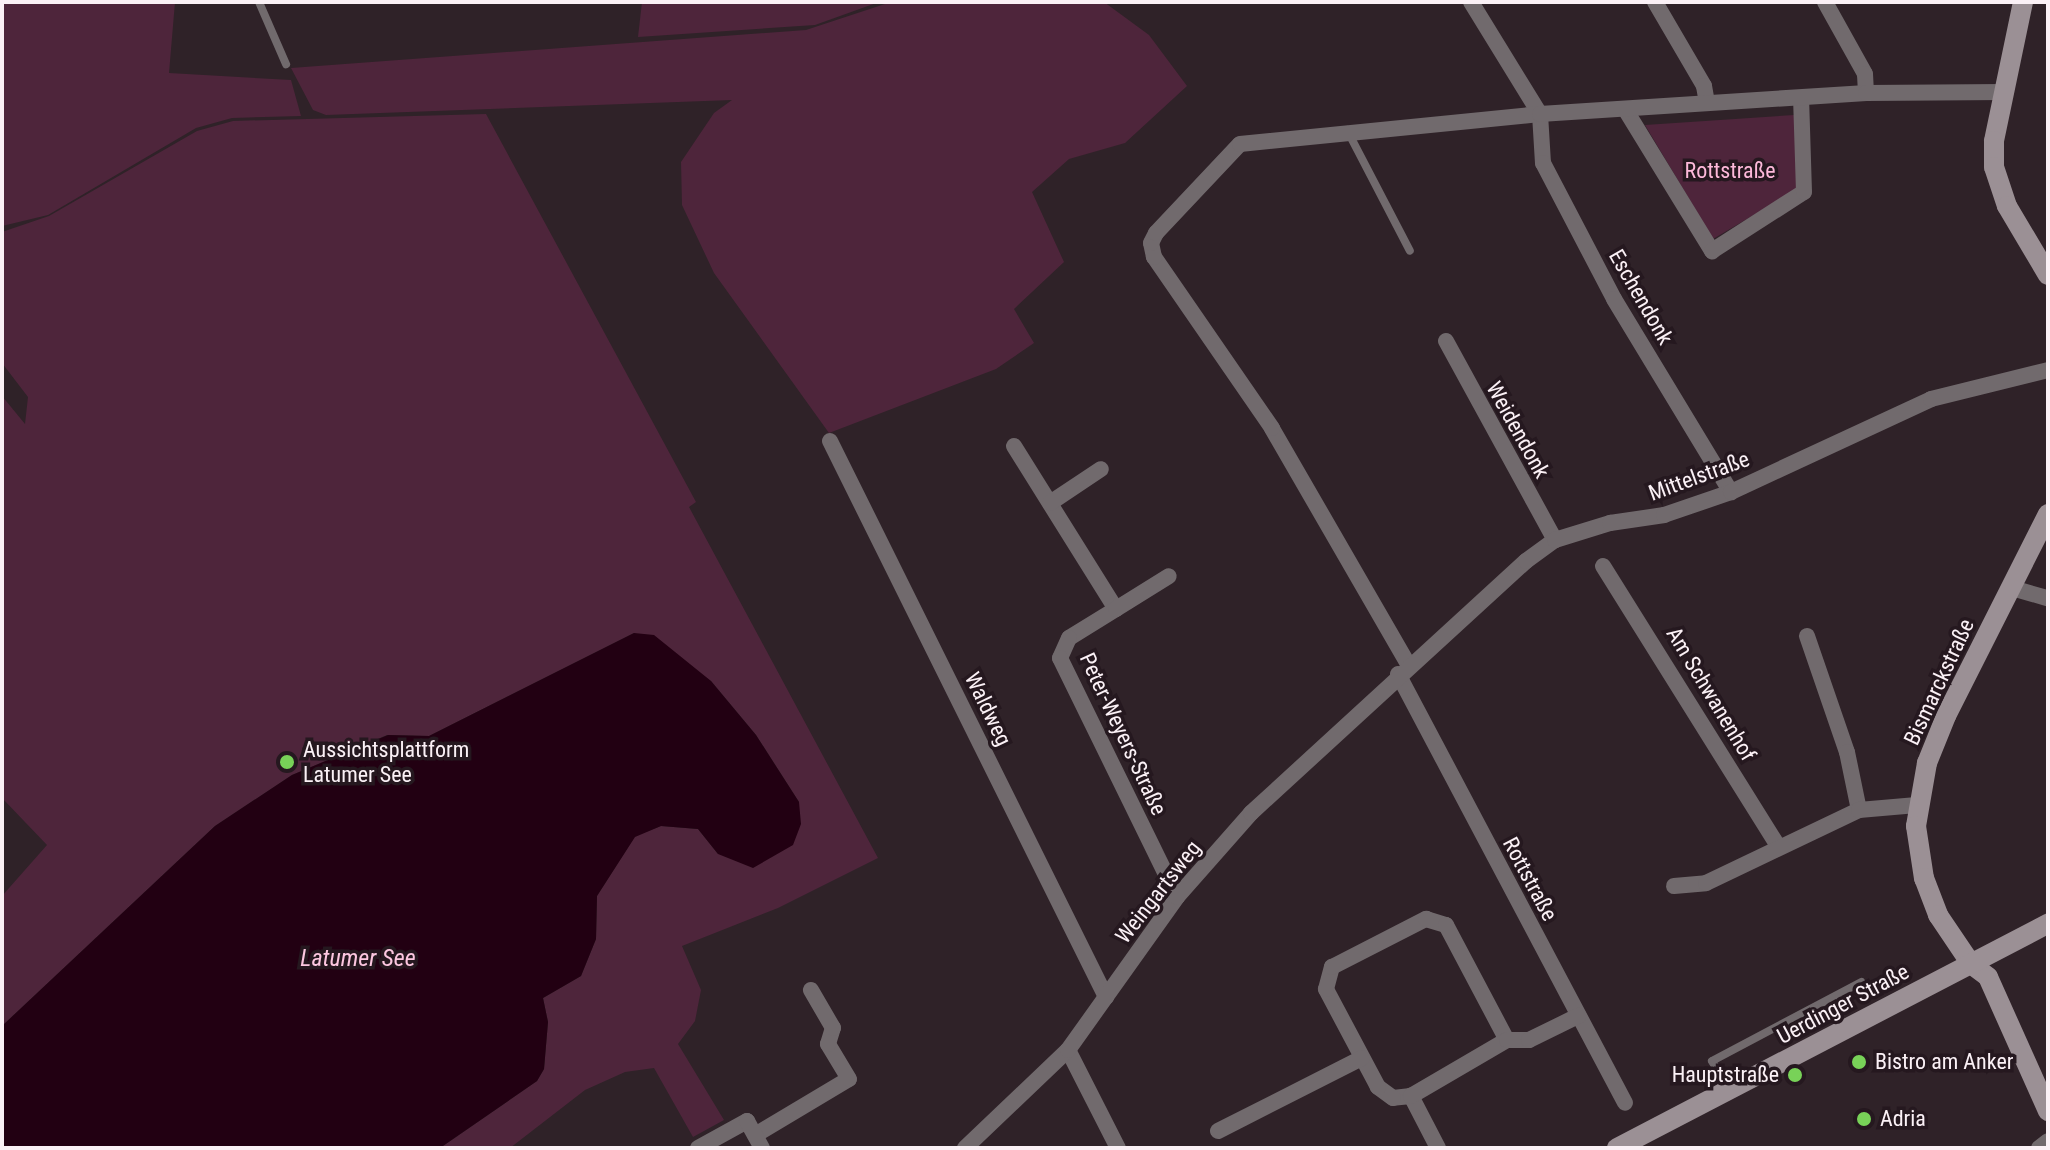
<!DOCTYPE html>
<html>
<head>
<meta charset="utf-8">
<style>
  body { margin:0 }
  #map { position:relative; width:2050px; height:1150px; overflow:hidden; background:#2f2228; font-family:"Roboto Condensed",sans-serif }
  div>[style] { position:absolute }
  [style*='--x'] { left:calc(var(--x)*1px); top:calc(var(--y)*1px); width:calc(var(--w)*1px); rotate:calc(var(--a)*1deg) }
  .green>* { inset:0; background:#4e253b }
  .water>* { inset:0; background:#220012 }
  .lane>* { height:8px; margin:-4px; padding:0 4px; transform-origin:4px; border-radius:4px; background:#716a6d }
  .street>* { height:16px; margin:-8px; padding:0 8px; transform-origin:8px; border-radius:8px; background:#716a6d }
  .secondary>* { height:20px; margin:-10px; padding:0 10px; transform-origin:10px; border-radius:10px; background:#9b9095 }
  .dots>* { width:22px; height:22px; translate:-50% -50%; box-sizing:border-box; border:4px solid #25181f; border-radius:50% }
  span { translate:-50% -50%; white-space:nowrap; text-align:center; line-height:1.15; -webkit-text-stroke:7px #25181f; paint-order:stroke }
  .park-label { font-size:22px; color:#fdb9da }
  .street-label { font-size:22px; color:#fbf1f6 }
  .poi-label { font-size:22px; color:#fbf1f6 }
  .left { translate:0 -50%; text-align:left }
  .right { translate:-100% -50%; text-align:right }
  .water-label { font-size:24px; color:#fcc7e0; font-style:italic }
  .frame { position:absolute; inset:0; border:4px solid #fbf1f6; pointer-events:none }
</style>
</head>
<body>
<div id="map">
  <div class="green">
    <div style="clip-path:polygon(2px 2px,175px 2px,169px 73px,291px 80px,301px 116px,232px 118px,196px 128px,48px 215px,2px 226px)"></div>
    <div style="clip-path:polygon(642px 2px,879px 2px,815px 25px,638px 37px)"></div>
    <div style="clip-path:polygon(891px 2px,1104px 2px,1149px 35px,1187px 86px,1125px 143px,1069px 159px,1032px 192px,1064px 262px,1014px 309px,1034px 343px,996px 369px,829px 433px,714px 273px,682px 205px,681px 162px,714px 113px,732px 100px,326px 115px,313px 110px,291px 68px,806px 30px)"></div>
    <div style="clip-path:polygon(486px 114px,696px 502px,689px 507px,878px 858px,778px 908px,682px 946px,701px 990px,695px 1021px,678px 1044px,724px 1120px,693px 1137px,654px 1068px,625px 1072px,585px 1090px,510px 1148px,440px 1148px,537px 1081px,544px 1069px,548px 1022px,543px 998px,581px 976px,596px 939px,597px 896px,635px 836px,661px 826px,698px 829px,718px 854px,799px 802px,756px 735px,711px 681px,634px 633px,429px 736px,387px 735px,292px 775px,215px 826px,2px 1026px,2px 896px,47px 845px,2px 798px,2px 396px,25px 424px,28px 397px,2px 363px,2px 232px,49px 216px,197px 131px,233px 121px)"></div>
    <div style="clip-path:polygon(1794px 115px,1798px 189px,1713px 239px,1645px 125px)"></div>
  </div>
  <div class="water">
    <div style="clip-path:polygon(634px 633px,654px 635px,711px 681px,756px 735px,799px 802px,801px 824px,793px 845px,753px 868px,718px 854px,698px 829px,661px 826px,635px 837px,597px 896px,596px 939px,581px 976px,543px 998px,548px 1022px,544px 1069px,537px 1081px,440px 1148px,2px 1148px,2px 1026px,215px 826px,292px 775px,388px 735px,429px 736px)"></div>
  </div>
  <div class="lane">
    <div style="--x:259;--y:2;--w:68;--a:66.5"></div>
    <div style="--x:1347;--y:130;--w:136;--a:62.5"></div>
    <div style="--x:1730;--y:1090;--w:34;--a:-122"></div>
    <div style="--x:1712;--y:1061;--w:169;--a:-27.9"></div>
  </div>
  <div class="street">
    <div style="--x:1471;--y:2;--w:132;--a:58.4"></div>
    <div style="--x:1540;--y:114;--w:49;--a:86.5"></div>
    <div style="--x:1543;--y:163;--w:153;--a:62.4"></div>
    <div style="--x:1614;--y:299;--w:226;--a:58.8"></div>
    <div style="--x:1655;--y:2;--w:97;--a:59.7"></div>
    <div style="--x:1704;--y:86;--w:17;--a:80"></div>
    <div style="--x:1825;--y:2;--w:82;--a:60.9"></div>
    <div style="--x:1865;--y:74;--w:19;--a:87"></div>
    <div style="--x:1625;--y:109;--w:167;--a:58.5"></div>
    <div style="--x:1712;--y:251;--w:109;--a:-32.7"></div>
    <div style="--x:1804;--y:192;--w:93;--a:-91.8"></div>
    <div style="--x:1446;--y:341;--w:227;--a:61.3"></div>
    <div style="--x:830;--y:441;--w:621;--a:63.6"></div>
    <div style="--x:1014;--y:446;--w:192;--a:58"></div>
    <div style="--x:1116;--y:609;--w:55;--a:148.3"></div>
    <div style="--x:1069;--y:638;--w:22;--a:114"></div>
    <div style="--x:1060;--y:658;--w:266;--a:63.9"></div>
    <div style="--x:1050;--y:503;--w:61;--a:-33.7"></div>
    <div style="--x:1603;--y:566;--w:330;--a:58"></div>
    <div style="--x:2012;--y:588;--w:37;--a:16"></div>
    <div style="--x:1116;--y:609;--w:62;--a:-31.9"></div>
    <div style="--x:1807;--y:636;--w:123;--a:71"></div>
    <div style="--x:1847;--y:752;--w:59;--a:78.3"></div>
    <div style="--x:1408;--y:664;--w:272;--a:-120"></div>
    <div style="--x:1272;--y:428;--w:208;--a:-124.6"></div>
    <div style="--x:1154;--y:257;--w:14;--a:-102"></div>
    <div style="--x:1151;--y:243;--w:11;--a:-63"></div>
    <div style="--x:1156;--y:233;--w:122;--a:-46.7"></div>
    <div style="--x:1240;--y:144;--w:301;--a:-5.7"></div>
    <div style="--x:1540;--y:114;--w:327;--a:-3.7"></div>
    <div style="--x:1866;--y:93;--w:138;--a:-0.4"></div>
    <div style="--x:1398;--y:674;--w:485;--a:62.1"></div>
    <div style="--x:1674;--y:886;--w:32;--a:-5"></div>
    <div style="--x:1706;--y:883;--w:170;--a:-25.5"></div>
    <div style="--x:1859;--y:810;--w:58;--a:-4.9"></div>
    <div style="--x:1068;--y:1050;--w:110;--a:63"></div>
    <div style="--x:1411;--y:1096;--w:18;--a:174"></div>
    <div style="--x:1393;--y:1098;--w:19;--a:-144"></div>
    <div style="--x:1378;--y:1087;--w:111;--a:-118"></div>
    <div style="--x:1326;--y:989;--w:23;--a:-75"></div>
    <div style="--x:1332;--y:967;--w:106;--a:-27.1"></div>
    <div style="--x:1426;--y:919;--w:21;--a:17"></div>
    <div style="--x:1446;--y:925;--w:130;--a:62.1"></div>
    <div style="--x:1218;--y:1131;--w:161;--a:-26.9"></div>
    <div style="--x:755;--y:1135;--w:109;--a:-30.8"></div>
    <div style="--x:849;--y:1079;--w:41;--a:-121"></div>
    <div style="--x:828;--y:1044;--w:17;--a:-73"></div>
    <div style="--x:833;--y:1028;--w:44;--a:-120.1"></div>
    <div style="--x:698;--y:1148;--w:56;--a:-28.9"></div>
    <div style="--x:747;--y:1121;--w:31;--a:61"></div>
    <div style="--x:965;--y:1148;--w:142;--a:-43.6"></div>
    <div style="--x:1068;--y:1050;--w:188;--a:-54.5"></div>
    <div style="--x:1177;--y:897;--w:112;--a:-48.6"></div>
    <div style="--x:1251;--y:813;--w:373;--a:-42.5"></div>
    <div style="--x:1526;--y:561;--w:36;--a:-36"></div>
    <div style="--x:1555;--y:540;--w:58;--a:-17.2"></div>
    <div style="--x:1610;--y:523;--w:55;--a:-8.4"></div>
    <div style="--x:1664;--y:515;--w:71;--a:-18.9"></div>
    <div style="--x:1731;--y:492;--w:221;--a:-24.9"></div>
    <div style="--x:1931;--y:399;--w:121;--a:-13.9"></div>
    <div style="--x:1438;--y:1148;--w:59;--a:-117.4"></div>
    <div style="--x:1411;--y:1096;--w:111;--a:-30.3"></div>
    <div style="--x:1507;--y:1040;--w:22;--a:0"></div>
    <div style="--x:1529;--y:1040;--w:55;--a:-26.1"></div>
    <div style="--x:2039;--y:1148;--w:11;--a:-38"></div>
  </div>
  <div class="secondary">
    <div style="--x:2023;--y:2;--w:142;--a:101.8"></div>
    <div style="--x:1994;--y:141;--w:26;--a:90"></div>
    <div style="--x:1994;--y:167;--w:41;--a:71.6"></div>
    <div style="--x:2007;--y:206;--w:80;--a:59.3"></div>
    <div style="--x:2048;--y:514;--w:226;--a:116.8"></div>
    <div style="--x:1946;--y:716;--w:51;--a:112"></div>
    <div style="--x:1927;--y:763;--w:64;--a:99.9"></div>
    <div style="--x:1916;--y:826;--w:53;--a:81.3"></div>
    <div style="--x:1924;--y:878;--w:40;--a:69"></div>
    <div style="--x:1938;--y:915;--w:59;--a:56"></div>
    <div style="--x:1971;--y:964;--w:21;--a:37"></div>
    <div style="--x:1988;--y:977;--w:147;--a:65.9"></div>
    <div style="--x:1617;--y:1148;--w:486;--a:-27.5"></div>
  </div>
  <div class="dots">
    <div style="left:287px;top:762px;background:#78d258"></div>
    <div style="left:1859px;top:1062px;background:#78d258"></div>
    <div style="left:1795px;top:1075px;background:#78d258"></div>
    <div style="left:1864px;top:1119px;background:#78d258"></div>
  </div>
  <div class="park-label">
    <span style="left:1730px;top:171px">Rottstraße</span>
  </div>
  <div class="street-label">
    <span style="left:1641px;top:297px;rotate:60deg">Eschendonk</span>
    <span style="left:1518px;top:430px;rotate:61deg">Weidendonk</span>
    <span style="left:1699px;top:476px;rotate:-20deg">Mittelstraße</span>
    <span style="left:1939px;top:682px;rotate:-65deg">Bismarckstraße</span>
    <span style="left:1711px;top:694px;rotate:59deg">Am Schwanenhof</span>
    <span style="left:988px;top:709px;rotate:64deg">Waldweg</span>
    <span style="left:1123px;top:734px;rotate:65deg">Peter-Weyers-Straße</span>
    <span style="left:1530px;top:879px;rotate:62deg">Rottstraße</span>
    <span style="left:1158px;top:892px;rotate:-52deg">Weingartsweg</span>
    <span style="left:1843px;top:1004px;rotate:-28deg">Uerdinger Straße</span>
  </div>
  <div class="poi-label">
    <span class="left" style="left:303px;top:762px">Aussichtsplattform<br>Latumer See</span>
    <span class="left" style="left:1875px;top:1062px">Bistro am Anker</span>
    <span class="right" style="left:1779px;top:1075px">Hauptstraße</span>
    <span class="left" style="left:1880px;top:1119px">Adria</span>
  </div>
  <div class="water-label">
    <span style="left:358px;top:959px">Latumer See</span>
  </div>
  <div class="frame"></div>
</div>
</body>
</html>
